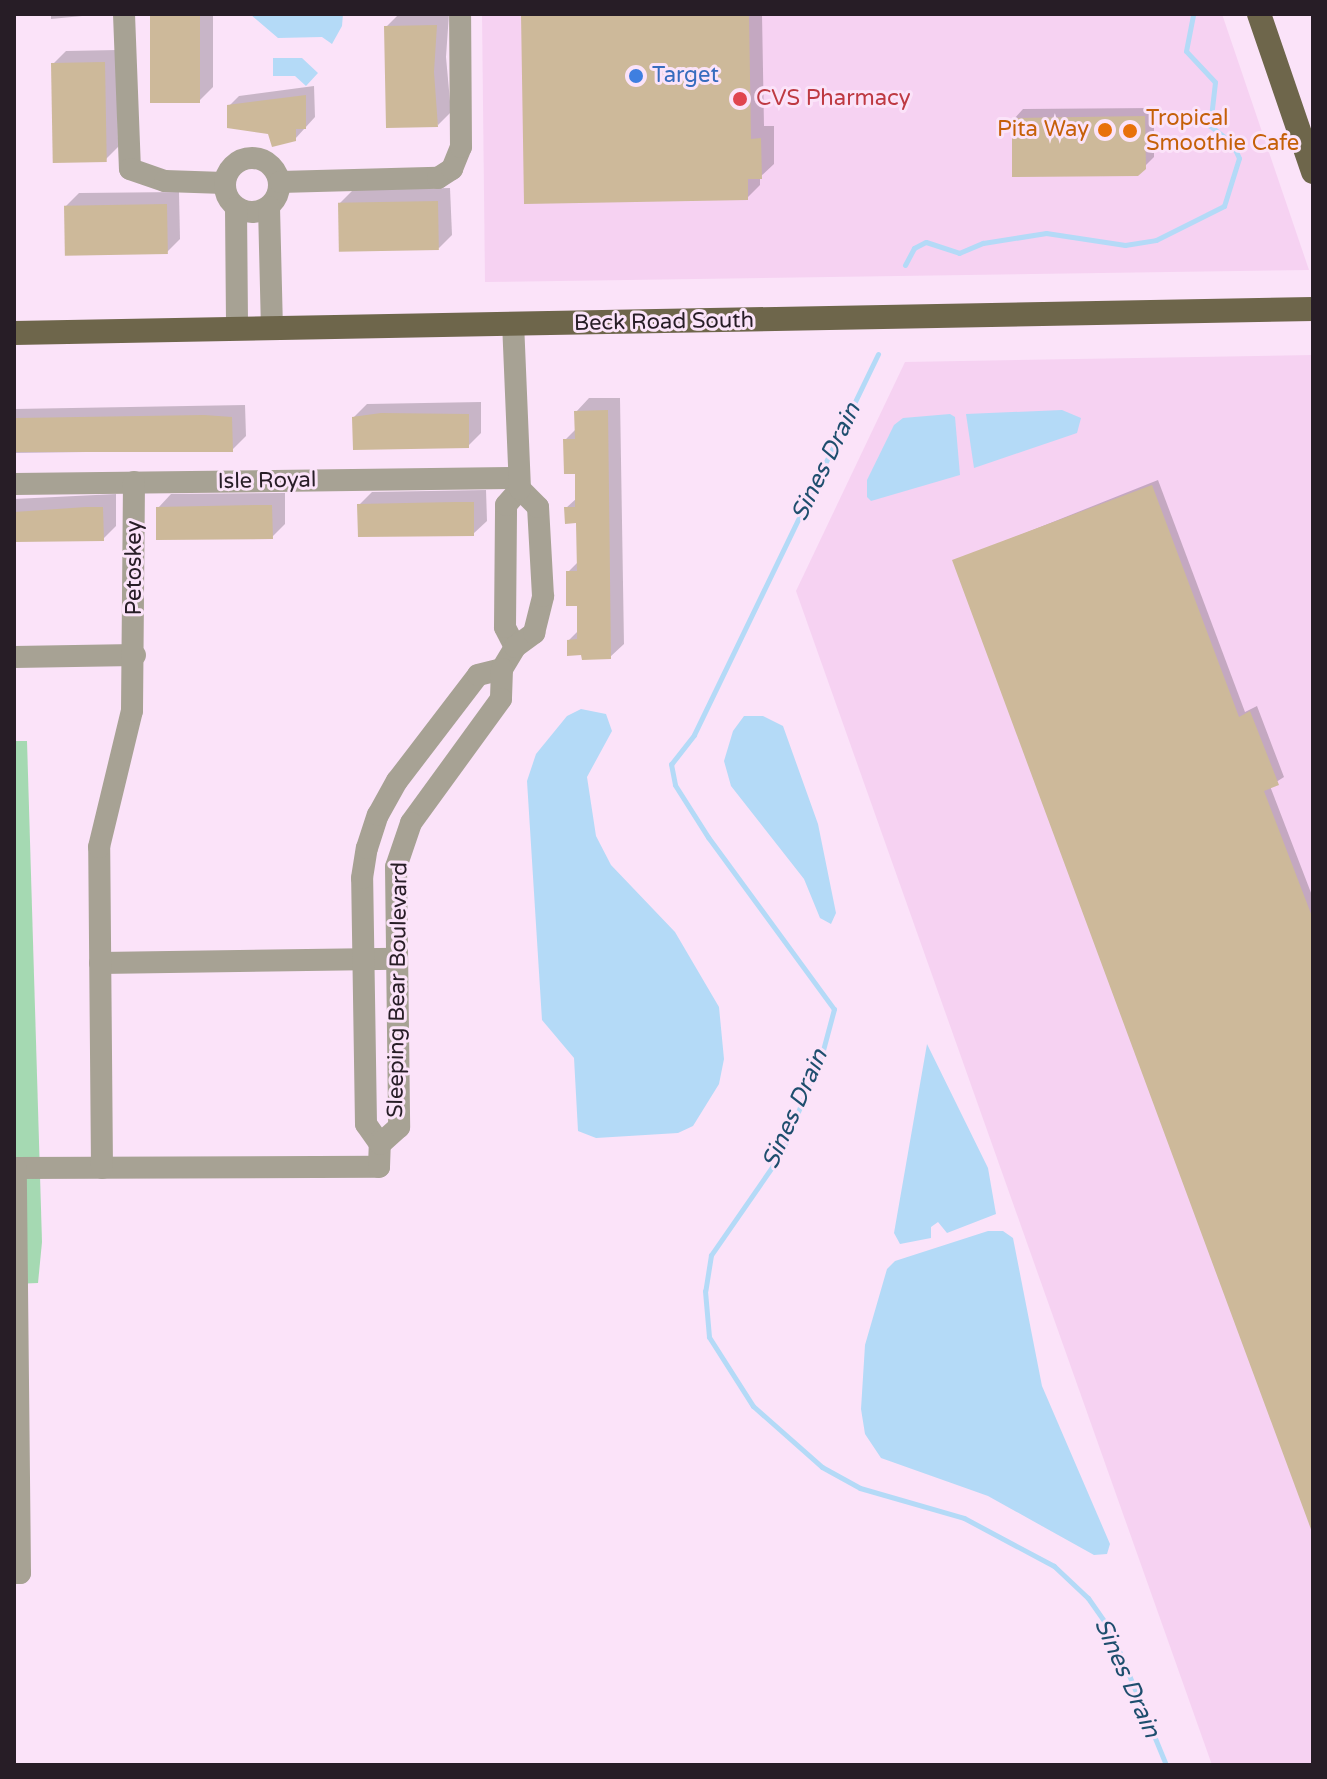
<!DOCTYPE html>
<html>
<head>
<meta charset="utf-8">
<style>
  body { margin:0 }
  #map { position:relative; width:1327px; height:1779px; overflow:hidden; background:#fbe3f9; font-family:"Varela Round",sans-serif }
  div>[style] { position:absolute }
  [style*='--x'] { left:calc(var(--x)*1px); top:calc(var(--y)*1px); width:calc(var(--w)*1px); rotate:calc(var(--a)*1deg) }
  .built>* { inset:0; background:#f6d2f2 }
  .green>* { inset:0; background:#a5d9b2 }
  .water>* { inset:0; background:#b4daf7 }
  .shadow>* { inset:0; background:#0003 }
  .stream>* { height:5px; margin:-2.5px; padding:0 2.5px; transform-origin:2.5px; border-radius:2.5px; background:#b4daf7 }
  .building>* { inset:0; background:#cdb99a; transform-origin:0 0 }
  .minor>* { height:22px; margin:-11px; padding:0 11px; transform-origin:11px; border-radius:11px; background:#a7a294 }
  .minor>.ring { margin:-11px; padding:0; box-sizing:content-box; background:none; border:22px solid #a7a294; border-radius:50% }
  .major>* { height:24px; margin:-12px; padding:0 12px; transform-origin:12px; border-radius:12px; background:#6e664b }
  .dots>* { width:22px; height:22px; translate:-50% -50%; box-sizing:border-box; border:4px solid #fbe3f9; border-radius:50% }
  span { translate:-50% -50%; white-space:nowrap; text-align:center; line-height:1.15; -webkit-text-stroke:6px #fbe3f9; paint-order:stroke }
  .shop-label { font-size:22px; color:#366cbe }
  .left { translate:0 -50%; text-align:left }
  .health-label { font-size:22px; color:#be3a42 }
  .food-label { font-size:22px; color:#c56008 }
  .right { translate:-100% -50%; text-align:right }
  .street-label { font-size:22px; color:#271d26 }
  .water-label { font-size:24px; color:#1e4e6e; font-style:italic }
  .frame { position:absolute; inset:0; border:16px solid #271d26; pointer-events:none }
</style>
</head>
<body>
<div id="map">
  <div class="built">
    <div style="clip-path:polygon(482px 14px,1222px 14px,1309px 270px,485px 282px)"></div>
    <div style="clip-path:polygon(1313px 355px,1313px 1765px,1212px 1765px,796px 591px,905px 362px)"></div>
  </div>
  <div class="green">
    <div style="clip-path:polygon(14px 741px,27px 741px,42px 1242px,38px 1283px,14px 1284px)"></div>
  </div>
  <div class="water">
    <div style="clip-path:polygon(250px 14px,343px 14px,342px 26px,332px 44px,322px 37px,278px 38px)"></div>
    <div style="clip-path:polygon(273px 58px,302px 58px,318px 73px,306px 86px,295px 76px,273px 76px)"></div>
    <div style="clip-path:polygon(1062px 410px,1081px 418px,1077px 433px,974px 468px,966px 414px)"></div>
    <div style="clip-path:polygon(950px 414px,955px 417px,960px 475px,871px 501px,867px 497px,867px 480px,894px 425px,903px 418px)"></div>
    <div style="clip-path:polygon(581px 709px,606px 714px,612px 731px,587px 777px,596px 836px,611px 865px,675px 932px,719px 1007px,724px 1059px,719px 1084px,693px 1126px,678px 1133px,596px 1138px,578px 1131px,574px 1058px,542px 1020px,527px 781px,536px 754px,567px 716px)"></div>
    <div style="clip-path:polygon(744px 716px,763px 716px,783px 726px,818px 824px,836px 913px,831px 924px,820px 918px,804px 879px,731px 786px,724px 761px,733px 731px)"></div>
    <div style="clip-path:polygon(927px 1044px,988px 1168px,996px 1214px,947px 1233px,938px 1222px,931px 1227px,931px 1238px,900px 1244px,894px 1233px)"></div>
    <div style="clip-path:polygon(988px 1231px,1003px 1231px,1013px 1238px,1042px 1386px,1110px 1544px,1107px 1554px,1094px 1555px,988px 1496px,881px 1458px,865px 1434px,861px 1409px,865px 1345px,887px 1269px,895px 1261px)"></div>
  </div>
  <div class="shadow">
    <div style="clip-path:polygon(51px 14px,103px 14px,51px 19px)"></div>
    <div style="clip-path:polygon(152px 14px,213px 14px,213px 87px,200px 100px)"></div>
    <div style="clip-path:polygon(399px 14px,449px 14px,446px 57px,451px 112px,438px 125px,386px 27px)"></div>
    <div style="clip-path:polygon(523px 14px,762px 14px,764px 126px,774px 126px,774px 164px,760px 177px,760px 185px,747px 198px)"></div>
    <div style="clip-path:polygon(117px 50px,118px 147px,105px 160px,53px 64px,66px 51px)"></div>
    <div style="clip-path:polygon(314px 86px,315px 117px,295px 139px,269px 132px,229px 106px,239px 96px)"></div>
    <div style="clip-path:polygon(1154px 108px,1154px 157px,1137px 174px,1014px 119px,1023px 109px)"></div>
    <div style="clip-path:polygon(450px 188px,452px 235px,439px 248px,340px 203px,353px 190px)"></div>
    <div style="clip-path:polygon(179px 192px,180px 239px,167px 252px,66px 206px,79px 193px)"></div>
    <div style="clip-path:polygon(589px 398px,620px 398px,624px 644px,610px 657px,569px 640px,579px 630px,579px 604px,568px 572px,579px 561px,578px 521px,566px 508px,577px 498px,577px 472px,565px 440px,576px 429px,576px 412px)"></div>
    <div style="clip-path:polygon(481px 402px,481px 433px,468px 446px,354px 417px,367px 404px)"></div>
    <div style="clip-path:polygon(245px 405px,246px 436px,232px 450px,14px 453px,14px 409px)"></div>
    <div style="clip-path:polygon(1158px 480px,1245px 712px,1257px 706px,1284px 777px,1270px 786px,1313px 898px,1313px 1530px,955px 561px)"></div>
    <div style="clip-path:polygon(486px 490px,487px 521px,473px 534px,359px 505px,372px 492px)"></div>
    <div style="clip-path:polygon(285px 493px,285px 524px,272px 537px,158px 508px,171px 494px)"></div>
    <div style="clip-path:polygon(116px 494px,116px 526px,103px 539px,14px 540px,14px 499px)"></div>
  </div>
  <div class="stream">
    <div style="--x:905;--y:265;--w:19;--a:-62"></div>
    <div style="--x:914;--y:248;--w:13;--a:-27"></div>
    <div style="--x:926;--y:242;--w:35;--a:18"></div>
    <div style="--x:959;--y:253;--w:26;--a:-23"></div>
    <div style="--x:983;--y:243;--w:64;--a:-9"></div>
    <div style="--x:1046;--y:233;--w:80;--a:8.6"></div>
    <div style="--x:1125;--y:245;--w:31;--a:-9"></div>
    <div style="--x:1156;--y:240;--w:76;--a:-26.6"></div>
    <div style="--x:1224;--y:206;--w:50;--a:-72.6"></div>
    <div style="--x:1239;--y:158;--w:17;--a:-115"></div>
    <div style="--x:1232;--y:143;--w:28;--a:-142"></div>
    <div style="--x:1210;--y:126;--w:44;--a:-83.5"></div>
    <div style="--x:1215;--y:82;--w:42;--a:-133.1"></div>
    <div style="--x:1186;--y:51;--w:38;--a:-79"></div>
    <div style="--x:878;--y:354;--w:423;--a:115.8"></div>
    <div style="--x:694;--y:735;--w:37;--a:128"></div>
    <div style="--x:671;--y:764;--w:21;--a:79"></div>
    <div style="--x:675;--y:785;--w:62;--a:57.6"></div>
    <div style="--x:708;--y:837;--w:213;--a:53.8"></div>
    <div style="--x:834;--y:1009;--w:42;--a:105"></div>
    <div style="--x:823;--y:1050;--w:112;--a:112"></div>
    <div style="--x:781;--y:1154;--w:123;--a:124.7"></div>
    <div style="--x:711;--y:1255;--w:36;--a:99"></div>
    <div style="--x:705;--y:1291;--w:46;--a:85"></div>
    <div style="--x:709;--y:1337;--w:82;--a:57.5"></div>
    <div style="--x:753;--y:1406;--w:92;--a:41.5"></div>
    <div style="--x:822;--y:1467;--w:43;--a:28.9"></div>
    <div style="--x:860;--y:1488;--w:108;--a:16.1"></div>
    <div style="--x:964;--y:1518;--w:102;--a:28.1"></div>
    <div style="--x:1054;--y:1566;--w:47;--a:43.3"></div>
    <div style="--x:1088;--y:1598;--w:38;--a:55"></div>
    <div style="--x:1110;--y:1629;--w:147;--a:67.6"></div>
  </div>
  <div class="building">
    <div style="left:150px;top:14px;width:50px;height:89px"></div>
    <div style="clip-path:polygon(521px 14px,749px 14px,751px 139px,761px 138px,762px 179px,748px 179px,748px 200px,524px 204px)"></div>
    <div style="clip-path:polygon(437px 25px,434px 72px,438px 127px,386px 128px,384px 26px)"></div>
    <div style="left:105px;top:62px;width:100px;height:54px;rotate:89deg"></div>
    <div style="clip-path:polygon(306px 95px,306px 129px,296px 129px,296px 141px,272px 147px,268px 134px,227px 128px,227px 105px)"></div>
    <div style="clip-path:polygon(1145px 116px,1146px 169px,1138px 176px,1012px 177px,1012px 118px)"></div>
    <div style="left:438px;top:201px;width:49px;height:100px;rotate:89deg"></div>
    <div style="left:167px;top:204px;width:50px;height:103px;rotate:89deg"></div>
    <div style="clip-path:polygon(608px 410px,611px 659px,582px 660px,581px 655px,567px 656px,567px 640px,577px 639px,577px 606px,566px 606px,566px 571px,577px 571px,576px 523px,565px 524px,564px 507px,575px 507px,575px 474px,564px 474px,563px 439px,575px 439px,574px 411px)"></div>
    <div style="clip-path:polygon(381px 413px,469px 414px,469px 448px,353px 450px,352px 417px)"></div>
    <div style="clip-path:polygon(204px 415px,232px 417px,233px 452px,14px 452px,16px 418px)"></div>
    <div style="clip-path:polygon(1152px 485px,1239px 717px,1250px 711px,1279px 785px,1264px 791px,1313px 919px,1312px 1532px,952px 560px)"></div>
    <div style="clip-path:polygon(456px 502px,474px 502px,474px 536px,358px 537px,357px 504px)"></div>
    <div style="clip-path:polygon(255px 505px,272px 505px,273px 539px,156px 540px,156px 507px)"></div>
    <div style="clip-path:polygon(86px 507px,103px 507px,104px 541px,14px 542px,14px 512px)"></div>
  </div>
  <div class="minor">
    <div style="--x:124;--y:14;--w:155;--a:87.8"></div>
    <div style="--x:130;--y:169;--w:37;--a:19"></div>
    <div style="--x:165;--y:181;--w:59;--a:1.9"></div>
    <div class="ring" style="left:225px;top:158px;width:32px;height:32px"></div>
    <div style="--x:280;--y:182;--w:158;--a:-1.5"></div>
    <div style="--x:438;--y:178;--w:17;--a:-33"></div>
    <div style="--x:452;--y:169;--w:24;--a:-68"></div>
    <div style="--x:461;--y:147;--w:133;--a:-90.4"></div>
    <div style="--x:269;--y:207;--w:122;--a:88.6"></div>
    <div style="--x:236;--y:208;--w:121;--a:89.5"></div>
    <div style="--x:14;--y:484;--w:505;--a:-0.68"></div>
    <div style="--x:515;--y:647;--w:22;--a:-117"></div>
    <div style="--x:505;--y:627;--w:122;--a:-89.5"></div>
    <div style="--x:506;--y:505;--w:21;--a:-49"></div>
    <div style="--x:14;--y:657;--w:121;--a:-0.9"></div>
    <div style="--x:502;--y:669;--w:26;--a:-59"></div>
    <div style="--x:515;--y:647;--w:24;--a:-36"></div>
    <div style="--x:534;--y:633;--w:38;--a:-76"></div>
    <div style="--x:543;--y:596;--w:89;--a:-93.2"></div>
    <div style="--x:538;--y:507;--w:25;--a:-135"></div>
    <div style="--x:520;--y:489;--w:164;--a:-92.4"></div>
    <div style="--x:100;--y:963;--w:296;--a:-0.8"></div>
    <div style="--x:14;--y:1168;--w:365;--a:-0.2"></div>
    <div style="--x:379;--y:1167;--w:23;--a:-88"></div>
    <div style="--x:380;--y:1144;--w:24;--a:-125"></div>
    <div style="--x:366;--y:1124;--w:246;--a:-90.9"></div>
    <div style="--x:362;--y:878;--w:30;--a:-81"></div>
    <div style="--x:367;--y:848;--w:35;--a:-72"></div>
    <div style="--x:378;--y:815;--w:39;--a:-61"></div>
    <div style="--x:397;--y:781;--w:133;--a:-52.6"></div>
    <div style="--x:478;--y:675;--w:25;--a:-14"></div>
    <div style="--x:502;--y:669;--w:30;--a:92"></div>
    <div style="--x:501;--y:699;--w:153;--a:126"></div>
    <div style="--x:411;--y:823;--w:46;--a:108.8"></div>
    <div style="--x:396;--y:867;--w:260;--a:89.3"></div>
    <div style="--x:399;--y:1127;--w:25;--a:138"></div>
    <div style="--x:102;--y:1168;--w:321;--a:-90.5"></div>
    <div style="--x:99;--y:847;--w:140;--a:-76.4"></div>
    <div style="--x:132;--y:711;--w:229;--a:-89.5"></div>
    <div style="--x:14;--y:1573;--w:6;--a:0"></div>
    <div style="--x:20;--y:1573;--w:405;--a:-90.6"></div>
  </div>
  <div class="major">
    <div style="--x:1259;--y:14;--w:167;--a:71.1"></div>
    <div style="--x:14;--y:333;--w:1299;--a:-1.06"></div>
  </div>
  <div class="dots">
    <div style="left:636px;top:76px;background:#3f7fe0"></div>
    <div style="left:740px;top:99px;background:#e0444e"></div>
    <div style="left:1105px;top:130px;background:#e8710a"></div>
    <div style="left:1130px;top:131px;background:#e8710a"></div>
  </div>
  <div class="shop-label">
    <span class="left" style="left:652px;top:76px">Target</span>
  </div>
  <div class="health-label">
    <span class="left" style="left:756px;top:99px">CVS Pharmacy</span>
  </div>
  <div class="food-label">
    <span class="left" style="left:1146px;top:131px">Tropical<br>Smoothie Cafe</span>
    <span class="right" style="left:1089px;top:130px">Pita Way</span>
  </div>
  <div class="street-label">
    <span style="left:664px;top:322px;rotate:-1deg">Beck Road South</span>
    <span style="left:267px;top:481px;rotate:-1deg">Isle Royal</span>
    <span style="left:135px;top:568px;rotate:-90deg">Petoskey</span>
    <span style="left:398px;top:990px;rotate:-89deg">Sleeping Bear Boulevard</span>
  </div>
  <div class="water-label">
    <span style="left:826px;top:462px;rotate:-64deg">Sines Drain</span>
    <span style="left:795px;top:1109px;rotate:-66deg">Sines Drain</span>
    <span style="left:1127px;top:1678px;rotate:66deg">Sines Drain</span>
  </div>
  <div class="frame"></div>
</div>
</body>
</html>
